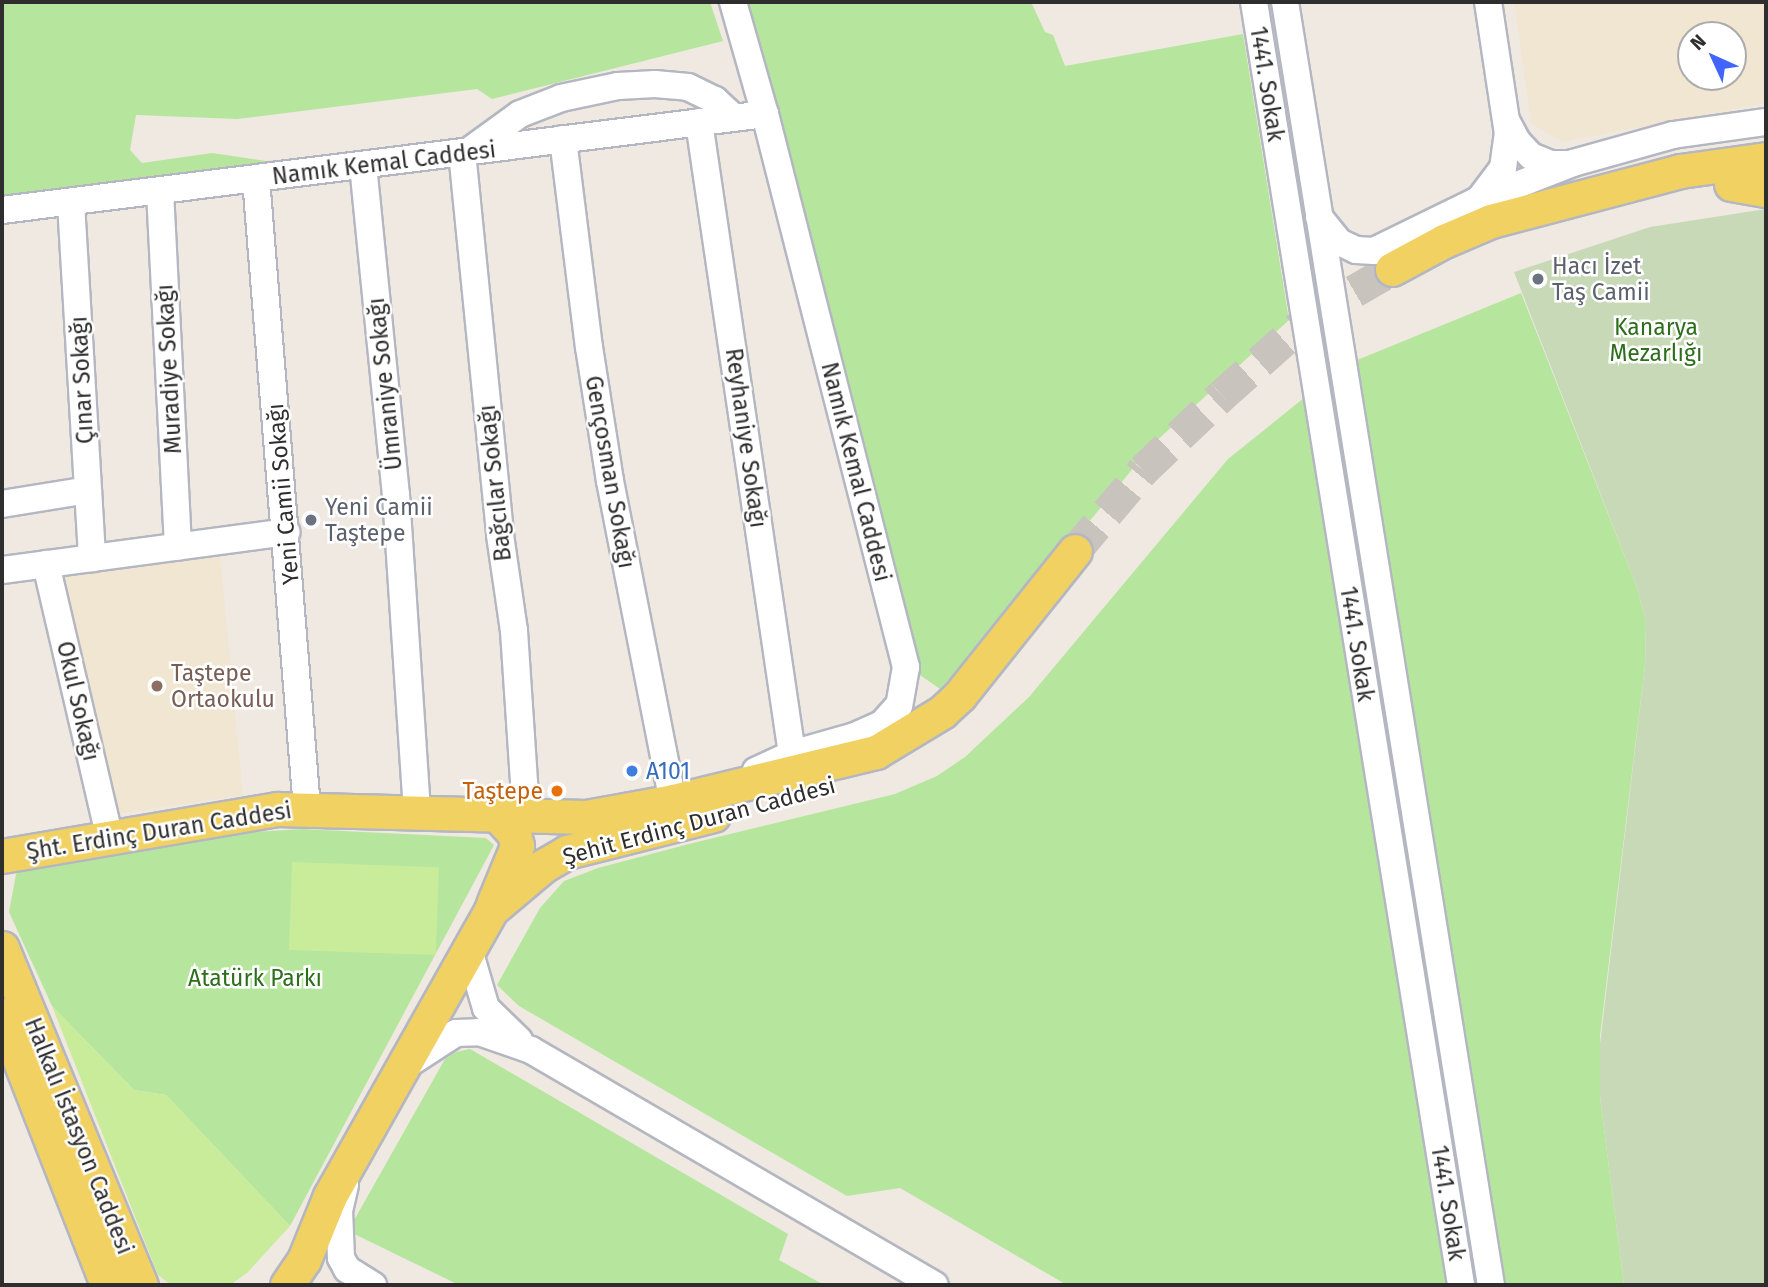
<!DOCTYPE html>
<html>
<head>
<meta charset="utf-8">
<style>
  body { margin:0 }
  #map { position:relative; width:1768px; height:1287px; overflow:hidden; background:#efe9e1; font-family:"Fira Sans",sans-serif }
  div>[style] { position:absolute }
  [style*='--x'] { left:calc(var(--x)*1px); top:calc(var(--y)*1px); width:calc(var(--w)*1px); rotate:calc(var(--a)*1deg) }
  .education>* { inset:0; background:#f0e6d1 }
  .green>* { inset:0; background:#b6e59e }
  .cemetery>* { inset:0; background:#c8d9b8 }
  .pitch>* { inset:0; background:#c9ec9a; transform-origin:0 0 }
  .major-tunnel>* { height:33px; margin-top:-16.5px; transform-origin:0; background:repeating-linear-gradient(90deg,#c8c4bd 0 33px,transparent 0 50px) }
  .roads { filter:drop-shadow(2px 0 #b4b7c1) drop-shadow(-2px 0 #b4b7c1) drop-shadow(0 2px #b4b7c1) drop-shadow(0 -2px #b4b7c1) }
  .minor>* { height:26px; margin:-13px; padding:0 13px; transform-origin:13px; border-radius:13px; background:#fff }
  .major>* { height:33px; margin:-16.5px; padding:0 16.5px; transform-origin:16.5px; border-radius:16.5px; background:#f2d163 }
  .dots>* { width:19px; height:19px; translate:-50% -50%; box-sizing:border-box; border:4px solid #fff; border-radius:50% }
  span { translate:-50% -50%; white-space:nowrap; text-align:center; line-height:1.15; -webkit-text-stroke:5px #fff; paint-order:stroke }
  .street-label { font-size:23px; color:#2e2e2e }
  .worship-label { font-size:23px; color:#5b616d }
  .left { translate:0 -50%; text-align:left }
  .park-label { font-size:23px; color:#2c6e1b }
  .education-label { font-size:23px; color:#785e54 }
  .shop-label { font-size:23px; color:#366cbe }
  .food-label { font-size:23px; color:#c56008 }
  .right { translate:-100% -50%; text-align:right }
  .frame { position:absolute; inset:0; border:4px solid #2e2e2e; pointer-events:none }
  .north { position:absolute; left:1677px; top:21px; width:70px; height:70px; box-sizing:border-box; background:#fff; border:2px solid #ababab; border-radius:50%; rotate:315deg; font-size:19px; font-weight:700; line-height:28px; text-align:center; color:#2e2e2e }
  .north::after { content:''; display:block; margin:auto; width:24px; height:32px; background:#4264fb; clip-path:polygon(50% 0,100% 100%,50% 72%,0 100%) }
</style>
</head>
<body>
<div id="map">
  <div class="education">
    <div style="clip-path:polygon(evenodd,1514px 2px,1766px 2px,1766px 103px,1562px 142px,1531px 123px,1514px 2px,1691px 35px,1733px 35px,1733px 77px,1691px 77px,1691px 35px)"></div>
    <div style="clip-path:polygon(220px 555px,243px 795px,112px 815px,58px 577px)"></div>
  </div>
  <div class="green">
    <div style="clip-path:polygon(2px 2px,710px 2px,723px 41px,492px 99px,477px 89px,237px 119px,136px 115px,130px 150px,142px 163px,212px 153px,266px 161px,328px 157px,2px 198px)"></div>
    <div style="clip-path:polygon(741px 2px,1031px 2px,1045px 32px,1053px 35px,1065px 66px,1243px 34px,1289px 320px,1153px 444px,1070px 545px,940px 689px,920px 675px,765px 114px)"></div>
    <div style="clip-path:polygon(1521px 293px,1636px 585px,1646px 621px,1645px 665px,1600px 1036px,1600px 1097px,1624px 1285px,1067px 1285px,900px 1188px,847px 1196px,519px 1006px,497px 985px,540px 908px,564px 881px,598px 868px,689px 844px,895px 794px,937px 776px,965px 757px,1029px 697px,1228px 459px,1345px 365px)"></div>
    <div style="clip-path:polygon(302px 829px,486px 838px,494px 845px,290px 1226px,166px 1095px,134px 1090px,52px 1006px,9px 912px,17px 869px,202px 835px)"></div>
    <div style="clip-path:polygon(470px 1049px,788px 1234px,779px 1260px,824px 1285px,459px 1285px,348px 1231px,445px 1059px,456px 1052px)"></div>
  </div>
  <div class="cemetery">
    <div style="clip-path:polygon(1766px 209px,1766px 1285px,1624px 1285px,1600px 1097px,1600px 1044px,1645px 665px,1646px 621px,1636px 585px,1514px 272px,1650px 227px)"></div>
  </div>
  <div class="pitch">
    <div style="left:292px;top:862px;width:147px;height:88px;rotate:2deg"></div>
    <div style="clip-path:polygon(52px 1006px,134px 1090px,166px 1095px,290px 1226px,247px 1273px,230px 1285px,171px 1285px,158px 1275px)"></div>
  </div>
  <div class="major-tunnel">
    <div style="--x:1075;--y:551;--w:106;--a:-50"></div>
    <div style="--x:1143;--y:470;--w:109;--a:-43.5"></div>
    <div style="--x:1222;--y:395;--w:119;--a:-41.6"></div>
    <div style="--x:1311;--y:316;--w:94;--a:-30.1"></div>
  </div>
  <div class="roads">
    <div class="minor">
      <div style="--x:733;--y:2;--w:116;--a:74.1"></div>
      <div style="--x:765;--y:114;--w:571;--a:75.7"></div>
      <div style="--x:906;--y:667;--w:39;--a:100"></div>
      <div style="--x:899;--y:705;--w:25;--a:132"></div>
      <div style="--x:882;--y:724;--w:30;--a:156"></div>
      <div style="--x:855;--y:736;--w:66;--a:164.1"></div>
      <div style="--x:792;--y:754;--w:40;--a:155"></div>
      <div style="--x:1254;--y:2;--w:1300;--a:80.83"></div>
      <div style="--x:1285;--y:2;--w:1299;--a:80.88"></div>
      <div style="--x:699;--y:122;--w:639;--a:81.63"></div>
      <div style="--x:1507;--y:122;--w:21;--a:62"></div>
      <div style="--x:1517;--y:141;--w:21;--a:47"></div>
      <div style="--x:1531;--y:156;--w:22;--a:22"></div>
      <div style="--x:1551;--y:164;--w:15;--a:0"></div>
      <div style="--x:563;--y:139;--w:210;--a:82.9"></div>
      <div style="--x:589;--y:347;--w:136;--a:81.1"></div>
      <div style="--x:610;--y:481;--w:326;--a:78.9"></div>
      <div style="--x:469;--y:151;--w:63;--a:-36"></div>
      <div style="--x:520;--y:114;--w:44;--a:-21.3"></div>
      <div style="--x:561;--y:98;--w:58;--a:-11.9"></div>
      <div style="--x:618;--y:86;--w:37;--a:-3"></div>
      <div style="--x:655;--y:84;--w:33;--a:5"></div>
      <div style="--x:688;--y:87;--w:30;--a:26"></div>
      <div style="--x:715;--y:100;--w:26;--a:43"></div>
      <div style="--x:462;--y:152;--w:385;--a:84.3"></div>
      <div style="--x:500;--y:535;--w:97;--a:81.7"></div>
      <div style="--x:514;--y:631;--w:183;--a:86.2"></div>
      <div style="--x:363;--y:165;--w:332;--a:84.3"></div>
      <div style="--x:396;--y:495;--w:318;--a:86.2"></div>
      <div style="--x:256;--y:179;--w:632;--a:85.37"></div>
      <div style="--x:160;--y:191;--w:356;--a:87.1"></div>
      <div style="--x:1481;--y:197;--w:36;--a:-53"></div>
      <div style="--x:1503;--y:168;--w:34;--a:-82"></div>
      <div style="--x:1508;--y:134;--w:134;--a:-98.6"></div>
      <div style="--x:71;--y:203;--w:356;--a:86.6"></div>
      <div style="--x:2;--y:210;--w:769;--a:-7.17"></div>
      <div style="--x:1319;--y:217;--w:32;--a:51"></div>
      <div style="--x:1339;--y:242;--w:19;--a:25"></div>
      <div style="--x:1356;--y:250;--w:18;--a:3"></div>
      <div style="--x:1374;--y:251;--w:114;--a:-26.1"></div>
      <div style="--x:1476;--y:201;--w:104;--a:-21.4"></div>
      <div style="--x:1573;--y:163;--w:104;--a:-15.6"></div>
      <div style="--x:1673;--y:135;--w:94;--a:-8"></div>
      <div style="--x:2;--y:504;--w:87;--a:-9.2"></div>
      <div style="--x:46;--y:564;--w:281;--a:76.9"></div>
      <div style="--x:2;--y:570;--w:287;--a:-7.6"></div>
      <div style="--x:469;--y:950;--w:60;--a:73.7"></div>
      <div style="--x:486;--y:1008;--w:46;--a:44.1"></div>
      <div style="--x:408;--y:1064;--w:57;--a:-32.9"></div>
      <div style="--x:456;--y:1033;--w:23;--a:-2"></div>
      <div style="--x:479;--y:1032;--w:55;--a:19.1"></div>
      <div style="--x:531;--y:1050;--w:467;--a:30.2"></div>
      <div style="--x:345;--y:1185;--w:26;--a:103"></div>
      <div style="--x:339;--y:1210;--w:48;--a:87.6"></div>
      <div style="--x:341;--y:1258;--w:13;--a:61"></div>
      <div style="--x:347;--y:1269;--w:31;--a:32"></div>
    </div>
    <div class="major">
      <div style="--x:1731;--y:184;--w:36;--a:10"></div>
      <div style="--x:1392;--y:269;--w:59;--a:-28.3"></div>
      <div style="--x:1444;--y:241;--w:51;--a:-23.1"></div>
      <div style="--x:1491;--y:221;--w:196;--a:-14.8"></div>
      <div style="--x:1680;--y:171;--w:87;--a:-7.9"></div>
      <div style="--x:2;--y:856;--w:279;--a:-9.7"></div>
      <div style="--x:277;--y:809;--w:309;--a:1.5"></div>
      <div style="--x:586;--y:817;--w:88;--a:-10.4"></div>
      <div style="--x:673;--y:801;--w:209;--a:-13.6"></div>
      <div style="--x:876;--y:752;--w:77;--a:-31.2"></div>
      <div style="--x:942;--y:712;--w:25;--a:-43"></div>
      <div style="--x:960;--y:695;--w:184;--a:-51.4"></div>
      <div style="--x:493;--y:904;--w:63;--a:-67.5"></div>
      <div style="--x:517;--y:846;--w:13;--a:-103"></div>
      <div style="--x:514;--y:833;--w:25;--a:-133"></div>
      <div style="--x:2;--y:948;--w:365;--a:67.6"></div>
      <div style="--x:2;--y:1015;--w:290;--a:68.7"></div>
      <div style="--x:287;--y:1285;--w:30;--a:-56"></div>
      <div style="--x:304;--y:1260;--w:69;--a:-67.9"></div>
      <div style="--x:330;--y:1196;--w:328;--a:-60.6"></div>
      <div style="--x:491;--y:910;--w:68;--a:-40.2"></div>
      <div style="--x:543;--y:866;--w:28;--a:-30"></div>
      <div style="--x:567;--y:852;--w:151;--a:-14.2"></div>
    </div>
  </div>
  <div class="dots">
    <div style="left:1538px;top:279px;background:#6b7280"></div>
    <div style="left:311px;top:520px;background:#6b7280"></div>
    <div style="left:157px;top:686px;background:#8d6e63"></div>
    <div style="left:632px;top:771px;background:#3f7fe0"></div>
    <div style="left:557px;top:791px;background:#e8710a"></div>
  </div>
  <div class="street-label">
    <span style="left:1267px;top:84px;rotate:81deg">1441. Sokak</span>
    <span style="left:384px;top:163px;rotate:-7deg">Namık Kemal Caddesi</span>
    <span style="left:169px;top:369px;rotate:-93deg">Muradiye Sokağı</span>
    <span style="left:82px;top:380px;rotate:-93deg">Çınar Sokağı</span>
    <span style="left:385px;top:384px;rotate:-96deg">Ümraniye Sokağı</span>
    <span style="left:746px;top:438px;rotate:82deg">Reyhaniye Sokağı</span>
    <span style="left:610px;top:472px;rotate:80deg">Gençosman Sokağı</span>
    <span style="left:856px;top:472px;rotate:76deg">Namık Kemal Caddesi</span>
    <span style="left:495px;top:483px;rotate:-96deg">Bağcılar Sokağı</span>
    <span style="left:283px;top:494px;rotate:-95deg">Yeni Camii Sokağı</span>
    <span style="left:1357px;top:644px;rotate:81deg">1441. Sokak</span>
    <span style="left:78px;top:701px;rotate:77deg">Okul Sokağı</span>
    <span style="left:699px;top:821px;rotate:-15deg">Şehit Erdinç Duran Caddesi</span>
    <span style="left:159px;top:831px;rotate:-9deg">Şht. Erdinç Duran Caddesi</span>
    <span style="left:79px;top:1136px;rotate:68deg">Halkalı İstasyon Caddesi</span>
    <span style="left:1448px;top:1203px;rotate:81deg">1441. Sokak</span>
  </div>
  <div class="worship-label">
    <span class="left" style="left:1552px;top:279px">Hacı İzet<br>Taş Camii</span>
    <span class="left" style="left:325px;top:520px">Yeni Camii<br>Taştepe</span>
  </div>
  <div class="park-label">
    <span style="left:1656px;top:340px">Kanarya<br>Mezarlığı</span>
    <span style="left:255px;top:978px">Atatürk Parkı</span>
  </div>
  <div class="education-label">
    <span class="left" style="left:171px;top:686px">Taştepe<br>Ortaokulu</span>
  </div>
  <div class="shop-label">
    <span class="left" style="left:646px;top:771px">A101</span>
  </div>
  <div class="food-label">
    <span class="right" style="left:543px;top:791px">Taştepe</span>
  </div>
  <div class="frame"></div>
  <div class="north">N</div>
</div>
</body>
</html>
